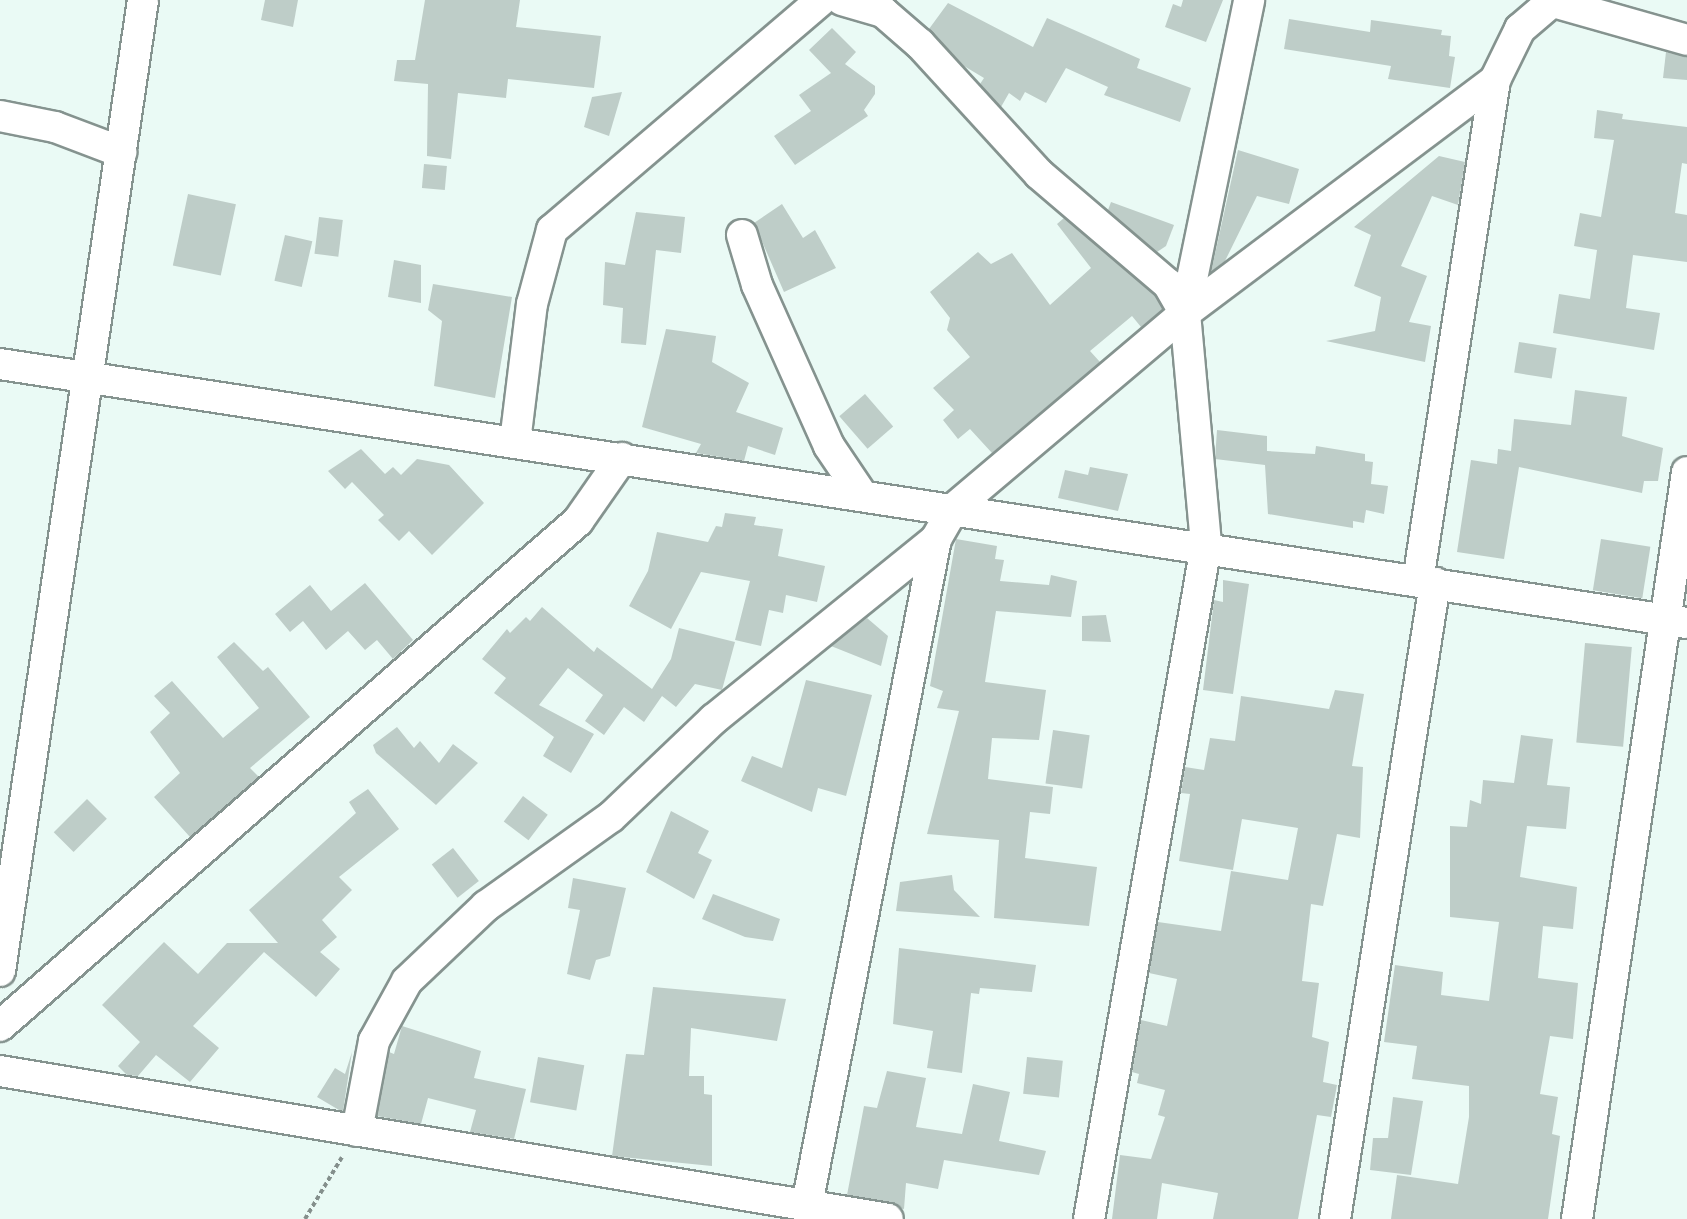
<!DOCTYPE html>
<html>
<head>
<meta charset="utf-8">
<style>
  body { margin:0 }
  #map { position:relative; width:1687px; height:1219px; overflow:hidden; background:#eafaf5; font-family:"Varela Round",sans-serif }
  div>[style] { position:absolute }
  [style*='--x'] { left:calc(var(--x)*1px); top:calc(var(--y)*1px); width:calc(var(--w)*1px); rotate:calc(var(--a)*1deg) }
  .building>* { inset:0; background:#becdc8; transform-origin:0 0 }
  .path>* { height:4px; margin-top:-2px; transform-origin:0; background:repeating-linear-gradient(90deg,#848f8c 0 4.5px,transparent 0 7.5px) }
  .roads { filter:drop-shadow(2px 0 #85938f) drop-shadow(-2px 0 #85938f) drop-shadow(0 2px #85938f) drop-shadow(0 -2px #85938f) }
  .minor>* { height:30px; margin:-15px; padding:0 15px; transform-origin:15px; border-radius:15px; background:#fff }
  span { translate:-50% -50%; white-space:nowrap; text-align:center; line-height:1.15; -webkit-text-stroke:4.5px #fff; paint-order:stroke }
</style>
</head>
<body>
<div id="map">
  <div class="building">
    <div style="clip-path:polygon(265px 0,298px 0,293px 27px,261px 20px)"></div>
    <div style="clip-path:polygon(425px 0,520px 0,516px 27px,601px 36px,594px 88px,508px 79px,506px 98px,458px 93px,451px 159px,427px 156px,428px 84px,394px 81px,397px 60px,415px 60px)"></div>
    <div style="clip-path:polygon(1183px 0,1223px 0,1206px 42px,1165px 27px,1173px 4px,1181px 7px)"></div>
    <div style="clip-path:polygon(948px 3px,1033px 47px,1047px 18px,1140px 59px,1137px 68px,1191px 88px,1180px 122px,1104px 95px,1108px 87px,1066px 68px,1046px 103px,1025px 92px,1020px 101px,1009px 93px,1001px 107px,980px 84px,984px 78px,964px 66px,929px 29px)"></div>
    <div style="clip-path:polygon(1289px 19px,1370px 32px,1371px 20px,1442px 30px,1441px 35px,1451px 36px,1449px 56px,1455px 57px,1450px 88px,1388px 79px,1391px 66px,1284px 49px)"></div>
    <div style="clip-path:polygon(832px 28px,856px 52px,845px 64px,875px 86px,875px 94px,864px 110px,868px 116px,795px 165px,774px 136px,811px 111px,799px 95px,831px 73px,809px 50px)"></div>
    <div style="clip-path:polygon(1666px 52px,1687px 57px,1687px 80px,1663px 78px)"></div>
    <div style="clip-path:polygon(622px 92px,609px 136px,584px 127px,592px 97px)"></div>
    <div style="clip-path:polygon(1597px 110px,1623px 114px,1622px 119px,1687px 127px,1687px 164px,1682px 163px,1675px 213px,1687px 215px,1687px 262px,1633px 255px,1626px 308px,1660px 313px,1654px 350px,1553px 333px,1559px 294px,1590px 299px,1597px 250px,1574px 246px,1580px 213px,1601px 217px,1614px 140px,1594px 138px)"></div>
    <div style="clip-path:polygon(1238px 150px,1299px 169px,1289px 204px,1257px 196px,1225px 261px,1211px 272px)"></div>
    <div style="clip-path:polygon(1439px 156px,1465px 162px,1458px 205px,1432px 196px,1401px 266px,1427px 276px,1409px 322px,1431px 326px,1425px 362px,1326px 341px,1375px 331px,1381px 297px,1354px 286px,1371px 235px,1354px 227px)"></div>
    <div style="left:424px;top:164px;width:23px;height:24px;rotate:5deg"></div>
    <div style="left:188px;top:194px;width:49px;height:73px;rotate:12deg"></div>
    <div style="clip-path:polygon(1111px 202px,1174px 225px,1166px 246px,1157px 252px,1108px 210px)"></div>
    <div style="clip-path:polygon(782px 204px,803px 238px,815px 230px,836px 268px,784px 292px,754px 223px)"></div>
    <div style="clip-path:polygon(636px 212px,685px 217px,681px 253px,656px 250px,646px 345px,621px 343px,623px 308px,603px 305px,605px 262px,625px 265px)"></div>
    <div style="left:319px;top:217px;width:24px;height:37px;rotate:7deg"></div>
    <div style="clip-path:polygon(1064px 218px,1155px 295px,1163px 309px,1141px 327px,1132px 316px,1090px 351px,1100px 362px,992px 453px,970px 429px,958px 439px,943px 420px,954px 410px,933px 388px,970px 357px,947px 330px,950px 318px,930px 292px,978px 252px,991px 264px,1012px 253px,1050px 305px,1091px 268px,1057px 224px)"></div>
    <div style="left:285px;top:235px;width:28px;height:47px;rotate:13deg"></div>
    <div style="clip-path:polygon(394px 260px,421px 265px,421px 303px,388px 297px)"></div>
    <div style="clip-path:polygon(433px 284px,512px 297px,495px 398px,434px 386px,442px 321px,428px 310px)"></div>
    <div style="clip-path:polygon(666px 329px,716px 336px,712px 362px,749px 383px,736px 412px,783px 428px,775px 455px,748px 446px,744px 461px,696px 453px,701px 444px,642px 427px)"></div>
    <div style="left:1519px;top:342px;width:38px;height:31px;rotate:9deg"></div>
    <div style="clip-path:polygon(1575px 390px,1627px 397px,1622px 436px,1663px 448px,1658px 481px,1644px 481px,1642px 493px,1519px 467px,1504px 559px,1457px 552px,1471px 460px,1497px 464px,1498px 449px,1511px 451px,1514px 419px,1571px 425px)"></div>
    <div style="left:865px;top:394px;width:43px;height:34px;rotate:49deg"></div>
    <div style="clip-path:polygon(1217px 430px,1267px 436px,1267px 451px,1315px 454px,1316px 446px,1365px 454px,1365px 461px,1373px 462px,1371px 484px,1388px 486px,1384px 514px,1366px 510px,1364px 523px,1353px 521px,1353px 528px,1268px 514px,1265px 465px,1215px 459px)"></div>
    <div style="clip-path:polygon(361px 449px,385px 474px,393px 467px,401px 475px,417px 459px,449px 465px,484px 503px,432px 555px,409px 531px,399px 541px,378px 520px,384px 515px,352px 482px,345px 489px,328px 471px)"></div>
    <div style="clip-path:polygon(1090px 467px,1128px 474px,1118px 511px,1058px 498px,1065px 470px,1088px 475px)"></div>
    <div style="clip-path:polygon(725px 513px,756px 517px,754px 525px,783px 529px,778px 556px,825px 566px,817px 602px,786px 595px,783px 613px,769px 610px,761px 646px,735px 640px,750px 581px,701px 572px,671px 629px,629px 606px,648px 571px,657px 532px,708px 542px,716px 526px,722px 527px)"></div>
    <div style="clip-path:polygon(956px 539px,997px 546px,995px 559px,1004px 560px,1000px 581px,1049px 585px,1051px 575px,1077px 581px,1071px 617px,996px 611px,985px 682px,1046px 690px,1039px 740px,992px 738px,988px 779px,1053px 787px,1050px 814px,1030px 812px,1025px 858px,1097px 867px,1089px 926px,994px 918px,999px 840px,927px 834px,959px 711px,937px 708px,943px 691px,930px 686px)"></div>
    <div style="left:1601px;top:539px;width:50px;height:52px;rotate:9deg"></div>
    <div style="clip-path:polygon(1223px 580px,1249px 584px,1233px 694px,1203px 690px,1214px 600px,1223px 602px)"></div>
    <div style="clip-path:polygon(365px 583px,413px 640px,393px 659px,377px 640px,365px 650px,348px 631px,326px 650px,303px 621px,290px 632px,275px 614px,310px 585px,331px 611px)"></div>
    <div style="clip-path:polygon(542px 607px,594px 652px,597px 647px,652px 689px,671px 659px,679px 628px,735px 642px,722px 690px,695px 684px,676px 707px,662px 696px,644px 722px,624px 707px,604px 735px,585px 721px,603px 695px,568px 668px,539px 705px,594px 734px,571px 773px,543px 756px,554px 737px,494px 693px,506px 678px,482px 659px,507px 629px,510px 633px,526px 617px,530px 621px)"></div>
    <div style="clip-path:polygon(1106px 615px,1111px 642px,1082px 641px,1082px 616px)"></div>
    <div style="clip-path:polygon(867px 618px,888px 636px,881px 666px,831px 646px)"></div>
    <div style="clip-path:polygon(234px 642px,263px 671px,268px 667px,310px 717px,250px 768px,259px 777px,190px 837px,154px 797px,180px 773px,150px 732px,170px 713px,154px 696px,172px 681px,223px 738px,259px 708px,217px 657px)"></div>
    <div style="left:1585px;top:643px;width:47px;height:100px;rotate:5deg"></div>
    <div style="clip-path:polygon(806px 680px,872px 695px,846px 796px,818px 788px,812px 812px,741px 781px,752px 756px,782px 768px)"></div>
    <div style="clip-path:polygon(1335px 690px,1364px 694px,1352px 766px,1363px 767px,1360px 838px,1337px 834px,1323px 906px,1311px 904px,1302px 981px,1319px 983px,1312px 1037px,1329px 1042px,1323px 1082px,1337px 1085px,1331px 1117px,1317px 1115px,1298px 1219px,1213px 1219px,1218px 1193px,1162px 1183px,1157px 1219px,1112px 1219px,1120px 1155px,1151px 1159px,1165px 1117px,1158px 1115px,1165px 1090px,1137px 1083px,1139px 1074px,1132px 1072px,1141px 1020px,1167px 1026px,1177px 979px,1149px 973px,1158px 922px,1221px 931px,1231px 871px,1288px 880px,1298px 828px,1242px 819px,1233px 870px,1179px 861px,1190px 794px,1181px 793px,1185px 767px,1204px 770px,1210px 738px,1235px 741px,1241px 696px,1329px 709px)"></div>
    <div style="clip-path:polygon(397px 727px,414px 748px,420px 741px,439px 763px,453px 744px,478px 763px,436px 805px,376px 753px,373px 745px)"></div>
    <div style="left:1053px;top:730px;width:37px;height:54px;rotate:8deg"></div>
    <div style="clip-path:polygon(1521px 735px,1553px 739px,1547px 785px,1570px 787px,1566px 829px,1527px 826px,1520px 877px,1577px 887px,1573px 929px,1543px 926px,1538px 978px,1578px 983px,1573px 1039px,1550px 1036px,1540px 1094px,1558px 1097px,1552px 1134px,1560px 1136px,1548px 1219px,1391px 1219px,1397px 1175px,1458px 1184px,1469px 1117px,1469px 1086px,1412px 1079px,1417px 1046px,1384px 1042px,1395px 965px,1443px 972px,1441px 995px,1489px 1001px,1499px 922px,1450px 917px,1450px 826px,1467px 827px,1470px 800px,1481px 804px,1483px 780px,1514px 783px)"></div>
    <div style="clip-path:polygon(368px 789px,399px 829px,339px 877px,352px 890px,322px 920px,337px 937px,320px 952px,340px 969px,316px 997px,264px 952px,193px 1026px,219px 1048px,190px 1082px,156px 1055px,138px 1076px,127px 1075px,118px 1066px,140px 1042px,102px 1005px,164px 942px,198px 974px,227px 943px,278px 943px,249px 910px,356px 813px,349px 802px)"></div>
    <div style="left:523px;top:796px;width:31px;height:32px;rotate:37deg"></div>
    <div style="left:87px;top:799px;width:28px;height:47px;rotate:45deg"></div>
    <div style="clip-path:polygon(671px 811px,709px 831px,698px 853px,712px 860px,694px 899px,646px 872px)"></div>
    <div style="left:453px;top:848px;width:42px;height:27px;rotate:52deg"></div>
    <div style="clip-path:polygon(952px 875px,954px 890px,980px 917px,896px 911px,900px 882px)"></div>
    <div style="clip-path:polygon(573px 878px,626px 888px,610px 956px,596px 960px,590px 980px,567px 974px,580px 910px,568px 908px)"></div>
    <div style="clip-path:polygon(713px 894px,780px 919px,773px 941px,745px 937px,702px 919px)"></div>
    <div style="clip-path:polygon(899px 948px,1036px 965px,1032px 992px,980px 988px,979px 994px,971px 993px,962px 1073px,927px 1068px,933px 1031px,893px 1024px)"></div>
    <div style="clip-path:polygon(653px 987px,786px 999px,777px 1041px,691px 1028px,689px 1076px,704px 1076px,704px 1094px,712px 1095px,712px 1166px,612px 1156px,626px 1054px,644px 1055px)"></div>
    <div style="clip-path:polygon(402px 1026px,481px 1051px,474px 1078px,526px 1089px,514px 1139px,470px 1132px,476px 1110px,428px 1098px,421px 1124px,377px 1116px,389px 1052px,394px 1054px)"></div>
    <div style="clip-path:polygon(352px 1052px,343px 1111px,339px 1110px,317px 1097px,335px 1068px,345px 1074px)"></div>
    <div style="left:538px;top:1057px;width:47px;height:46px;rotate:10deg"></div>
    <div style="left:1027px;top:1057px;width:36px;height:37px;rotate:6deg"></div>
    <div style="clip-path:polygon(887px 1071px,926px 1078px,916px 1127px,962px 1134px,973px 1084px,1010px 1092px,999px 1141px,1046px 1151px,1039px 1175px,944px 1160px,938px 1189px,906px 1183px,904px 1209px,847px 1195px,864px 1106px,877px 1108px)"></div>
    <div style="clip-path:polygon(1393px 1097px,1423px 1101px,1411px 1175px,1370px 1170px,1373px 1138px,1388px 1138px)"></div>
  </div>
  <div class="path">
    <div style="--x:305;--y:1219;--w:72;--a:-59.2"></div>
  </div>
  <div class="roads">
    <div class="minor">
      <div style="--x:842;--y:0;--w:43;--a:16.3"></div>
      <div style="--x:883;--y:12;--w:49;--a:40.9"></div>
      <div style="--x:920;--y:44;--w:176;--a:47.5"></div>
      <div style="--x:1039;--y:174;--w:170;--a:40.5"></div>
      <div style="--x:1168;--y:284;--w:34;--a:60"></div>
      <div style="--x:1185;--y:313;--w:234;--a:84.8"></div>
      <div style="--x:1206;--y:546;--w:683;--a:99.86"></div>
      <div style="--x:1546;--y:0;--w:147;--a:15.8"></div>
      <div style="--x:0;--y:116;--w:56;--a:11.3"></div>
      <div style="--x:55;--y:127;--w:71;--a:20.7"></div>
      <div style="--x:742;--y:235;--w:52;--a:73.3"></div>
      <div style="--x:757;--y:285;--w:176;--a:65.9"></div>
      <div style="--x:829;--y:446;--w:59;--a:56"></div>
      <div style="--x:1185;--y:313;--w:319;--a:-78.4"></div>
      <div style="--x:0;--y:364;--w:1707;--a:8.73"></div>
      <div style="--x:515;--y:442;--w:139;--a:-83"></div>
      <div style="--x:532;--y:304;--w:77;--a:-74.9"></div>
      <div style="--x:552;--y:230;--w:354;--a:-40.5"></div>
      <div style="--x:1418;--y:581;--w:507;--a:-81.26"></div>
      <div style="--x:0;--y:971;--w:981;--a:-81.62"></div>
      <div style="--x:0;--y:1026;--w:768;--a:-41.14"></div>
      <div style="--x:578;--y:521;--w:77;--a:-55.1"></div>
      <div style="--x:0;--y:1071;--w:900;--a:9.46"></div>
      <div style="--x:357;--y:1131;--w:92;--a:-79.3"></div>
      <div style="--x:374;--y:1041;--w:68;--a:-61.2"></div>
      <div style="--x:407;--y:981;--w:109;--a:-43.5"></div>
      <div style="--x:486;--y:906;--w:153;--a:-35.5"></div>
      <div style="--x:611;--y:817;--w:142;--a:-43.6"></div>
      <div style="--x:714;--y:719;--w:286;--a:-39"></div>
      <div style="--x:807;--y:1205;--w:678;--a:-79.04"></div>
      <div style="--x:936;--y:539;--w:34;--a:-60"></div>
      <div style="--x:953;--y:509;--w:304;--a:-40.2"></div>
      <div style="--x:1185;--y:313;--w:388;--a:-36.9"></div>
      <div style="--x:1495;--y:80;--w:57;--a:-63.9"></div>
      <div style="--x:1520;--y:29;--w:45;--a:-40.5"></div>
      <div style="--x:1335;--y:1219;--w:644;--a:-81.06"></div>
      <div style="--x:1577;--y:1219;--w:755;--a:-81.62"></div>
    </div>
  </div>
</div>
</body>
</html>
